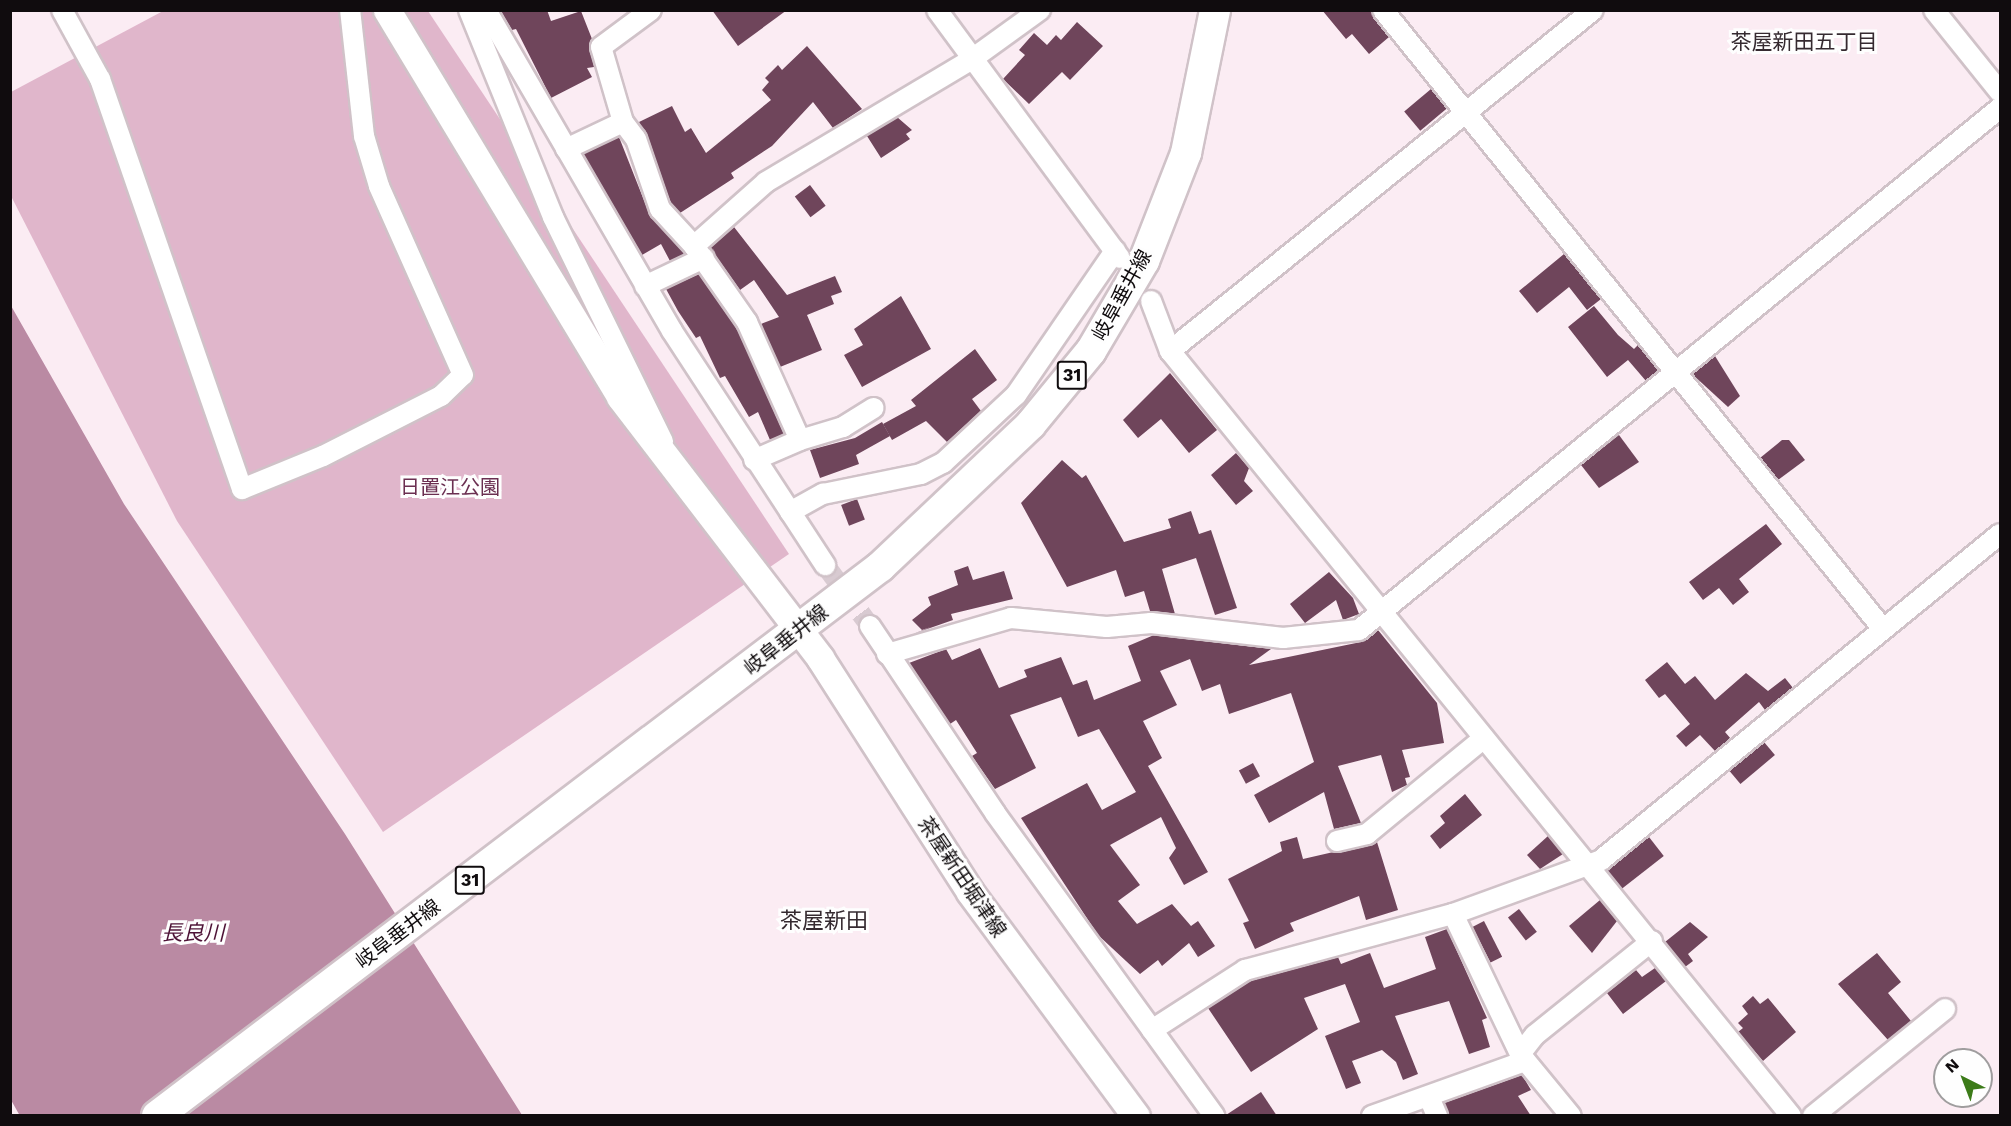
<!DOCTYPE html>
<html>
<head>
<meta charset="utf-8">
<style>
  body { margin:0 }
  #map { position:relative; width:2011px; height:1126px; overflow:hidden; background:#fbecf3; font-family:"Work Sans","Noto Sans JP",sans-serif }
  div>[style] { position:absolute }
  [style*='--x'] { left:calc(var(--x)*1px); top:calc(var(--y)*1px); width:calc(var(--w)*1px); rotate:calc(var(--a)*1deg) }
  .green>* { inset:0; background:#e0b6cb }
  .water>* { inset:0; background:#ba8aa3 }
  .building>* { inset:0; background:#6f455b; transform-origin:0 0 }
  .street-tunnel>* { height:20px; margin-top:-10px; transform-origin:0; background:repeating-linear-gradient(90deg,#d8cad1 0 20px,transparent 0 30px) }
  .roads { filter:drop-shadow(2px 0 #d0c2c8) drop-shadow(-2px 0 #d0c2c8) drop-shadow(0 2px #d0c2c8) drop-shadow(0 -2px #d0c2c8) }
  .street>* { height:20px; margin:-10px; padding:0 10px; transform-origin:10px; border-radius:10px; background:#fff }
  .secondary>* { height:27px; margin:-13.5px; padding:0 13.5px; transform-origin:13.5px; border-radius:13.5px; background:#fff }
  .primary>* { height:30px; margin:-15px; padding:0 15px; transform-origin:15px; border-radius:15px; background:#fff }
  span { translate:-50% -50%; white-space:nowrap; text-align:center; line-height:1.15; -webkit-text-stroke:6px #fefefe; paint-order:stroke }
  .shield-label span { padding:2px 4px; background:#fefefe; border:2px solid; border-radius:4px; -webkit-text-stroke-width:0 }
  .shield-label { font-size:18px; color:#100c0e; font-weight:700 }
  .street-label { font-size:20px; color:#100c0e }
  .park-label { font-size:20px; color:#6b2f51 }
  .neighbourhood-label { font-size:21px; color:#352a30 }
  .water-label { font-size:21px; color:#4d1236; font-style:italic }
  .quarter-label { font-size:22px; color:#352a30 }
  .frame { position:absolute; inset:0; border:12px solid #100c0e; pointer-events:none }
  .north { position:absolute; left:1933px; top:1048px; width:60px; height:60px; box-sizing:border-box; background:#fefefe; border:2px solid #9f9d9e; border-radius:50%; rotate:318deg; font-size:16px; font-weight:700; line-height:24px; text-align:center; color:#100c0e }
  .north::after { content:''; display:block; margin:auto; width:21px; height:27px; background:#3c7b19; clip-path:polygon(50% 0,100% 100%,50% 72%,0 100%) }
</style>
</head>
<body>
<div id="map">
  <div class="green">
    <div style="clip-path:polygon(163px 11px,428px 11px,789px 554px,383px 832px,177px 521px,11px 196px,11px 92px)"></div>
  </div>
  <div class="water">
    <div style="clip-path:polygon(10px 304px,124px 504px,345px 834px,522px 1115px,20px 1116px,11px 1100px)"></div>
  </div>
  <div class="building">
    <div style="clip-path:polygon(500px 10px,547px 10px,551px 21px,581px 11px,592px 39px,594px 67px,587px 68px,592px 77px,551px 98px,516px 29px,512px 30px)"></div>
    <div style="clip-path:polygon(712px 10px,787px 10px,738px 46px)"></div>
    <div style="clip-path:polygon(1322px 10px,1371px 10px,1389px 37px,1369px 54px,1352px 34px,1346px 39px)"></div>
    <div style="clip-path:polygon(1077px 22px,1103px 46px,1070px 80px,1062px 72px,1029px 104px,1003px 79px,1025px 55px,1019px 50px,1034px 33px,1047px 45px,1056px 35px,1061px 40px)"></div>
    <div style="clip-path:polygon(807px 46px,862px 109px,833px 128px,813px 102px,772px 146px,731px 173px,734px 178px,680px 213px,671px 203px,639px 122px,672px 106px,685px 132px,691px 128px,706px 153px,771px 100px,762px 90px,769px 82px,765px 78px,778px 65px,782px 70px)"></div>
    <div style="left:1431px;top:89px;width:25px;height:35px;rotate:50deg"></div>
    <div style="clip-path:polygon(897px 117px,912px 130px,906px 134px,910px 139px,881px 158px,867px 136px)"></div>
    <div style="clip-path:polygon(619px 137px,649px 213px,685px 254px,670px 261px,661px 244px,642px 255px,583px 154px)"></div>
    <div style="left:810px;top:185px;width:26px;height:19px;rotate:53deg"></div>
    <div style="clip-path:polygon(734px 227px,787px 295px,835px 276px,842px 292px,831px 296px,834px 304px,807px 315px,822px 350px,780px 367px,761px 324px,779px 317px,754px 280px,740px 290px,710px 248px)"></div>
    <div style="clip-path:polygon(1564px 254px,1601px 299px,1587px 310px,1569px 287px,1537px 313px,1519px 291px)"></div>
    <div style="clip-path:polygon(699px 274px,737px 328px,784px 434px,770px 440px,758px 412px,749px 417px,725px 376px,720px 378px,700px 336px,696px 338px,678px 311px,666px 289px)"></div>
    <div style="clip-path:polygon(901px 296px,931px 349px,862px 387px,844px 355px,863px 345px,854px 329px)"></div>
    <div style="clip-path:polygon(1594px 306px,1618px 335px,1634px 349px,1638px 345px,1659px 370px,1646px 381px,1628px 360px,1607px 377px,1568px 327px)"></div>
    <div style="clip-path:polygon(975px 349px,997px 380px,972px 399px,981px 411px,947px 442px,926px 421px,892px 440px,883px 424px,916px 406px,911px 400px)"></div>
    <div style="clip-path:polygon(1715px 356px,1740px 396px,1728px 407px,1692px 374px)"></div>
    <div style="clip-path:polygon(1170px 373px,1217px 430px,1189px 453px,1161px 419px,1138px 438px,1123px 420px)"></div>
    <div style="clip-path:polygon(882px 422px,890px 436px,856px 455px,859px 464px,820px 478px,810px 450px,855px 438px)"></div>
    <div style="clip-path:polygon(1619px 435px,1639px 462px,1599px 488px,1581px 465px)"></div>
    <div style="clip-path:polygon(1782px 440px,1789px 440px,1805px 460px,1778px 480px,1760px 458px)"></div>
    <div style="clip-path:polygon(1236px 453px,1249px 468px,1244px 481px,1253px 491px,1236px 505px,1211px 475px)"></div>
    <div style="clip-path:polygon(1062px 460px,1082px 478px,1086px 475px,1124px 542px,1171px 528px,1168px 519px,1191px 511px,1199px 534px,1211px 530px,1237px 608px,1215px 615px,1196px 558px,1162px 569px,1175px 614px,1150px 611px,1144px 591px,1125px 597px,1116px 570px,1067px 587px,1021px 503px)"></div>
    <div style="left:857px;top:499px;width:22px;height:17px;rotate:69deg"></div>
    <div style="clip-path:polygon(1766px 524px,1782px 544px,1739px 579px,1749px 592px,1733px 605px,1719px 588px,1703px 600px,1689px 582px)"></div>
    <div style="clip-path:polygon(968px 566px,973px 580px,1004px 571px,1013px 599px,951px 614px,953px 620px,913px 634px,931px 627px,922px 630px,912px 620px,931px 605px,928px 597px,958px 585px,954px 571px)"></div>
    <div style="clip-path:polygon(1329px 572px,1353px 598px,1359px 614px,1343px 620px,1336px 600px,1305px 623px,1290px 604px)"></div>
    <div style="clip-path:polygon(1378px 630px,1437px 703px,1444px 743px,1402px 750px,1410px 777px,1405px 778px,1407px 785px,1392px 792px,1381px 755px,1338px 766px,1361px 823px,1334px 829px,1324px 792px,1269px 823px,1254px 795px,1314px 762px,1291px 693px,1229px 714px,1220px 684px,1202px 691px,1190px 659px,1160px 671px,1177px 705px,1143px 721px,1162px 758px,1148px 766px,1208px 872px,1184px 885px,1169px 858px,1176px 848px,1161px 817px,1110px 845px,1140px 885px,1118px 901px,1137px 924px,1172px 904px,1191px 926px,1198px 921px,1215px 946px,1198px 957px,1189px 943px,1162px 966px,1158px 960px,1140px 974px,1098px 935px,1021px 818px,1087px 783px,1102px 810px,1136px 792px,1099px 729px,1078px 737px,1061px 697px,1010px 715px,1036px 768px,995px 789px,972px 756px,977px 753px,956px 720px,950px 724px,909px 663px,946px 649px,952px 660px,980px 648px,999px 688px,1027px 677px,1024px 670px,1061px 657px,1073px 685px,1087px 680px,1094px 700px,1141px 681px,1128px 646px,1154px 635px,1271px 649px,1249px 665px,1361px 642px)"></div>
    <div style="clip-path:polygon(1667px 662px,1685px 684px,1695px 676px,1715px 700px,1746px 673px,1768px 691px,1785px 678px,1793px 688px,1765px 710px,1759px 702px,1725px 732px,1731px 739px,1715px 751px,1700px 735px,1686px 747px,1676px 736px,1690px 724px,1665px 694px,1659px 698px,1645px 680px)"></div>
    <div style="left:1764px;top:742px;width:17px;height:45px;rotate:50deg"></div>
    <div style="left:1253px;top:763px;width:15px;height:16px;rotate:62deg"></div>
    <div style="clip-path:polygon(1465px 794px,1482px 815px,1440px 849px,1430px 836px,1445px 823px,1440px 816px)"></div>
    <div style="clip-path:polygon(1548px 836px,1563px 854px,1540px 869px,1527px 855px)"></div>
    <div style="clip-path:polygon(1297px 837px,1303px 859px,1377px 842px,1398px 910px,1366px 920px,1359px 896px,1290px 923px,1294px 931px,1255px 949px,1243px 923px,1249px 921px,1228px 879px,1282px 851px,1280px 842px)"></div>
    <div style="left:1649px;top:837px;width:24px;height:54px;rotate:52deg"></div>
    <div style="clip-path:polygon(1600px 900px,1617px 921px,1592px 953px,1569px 926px)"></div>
    <div style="left:1519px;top:909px;width:29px;height:14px;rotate:52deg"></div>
    <div style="left:1484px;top:921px;width:40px;height:13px;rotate:63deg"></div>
    <div style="clip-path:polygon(1690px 922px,1708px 937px,1688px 954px,1693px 961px,1685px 967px,1665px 942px)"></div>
    <div style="clip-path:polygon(1447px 929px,1487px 1018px,1482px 1020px,1490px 1047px,1469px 1054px,1449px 1001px,1395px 1016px,1418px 1074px,1403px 1080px,1396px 1062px,1382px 1050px,1352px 1061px,1361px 1083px,1346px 1089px,1325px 1036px,1360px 1022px,1345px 984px,1304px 998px,1318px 1029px,1251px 1072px,1208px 1008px,1250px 981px,1338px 957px,1341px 964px,1370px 953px,1384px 988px,1436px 969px,1425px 937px)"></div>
    <div style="clip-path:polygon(1877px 953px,1901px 982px,1888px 993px,1911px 1021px,1888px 1040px,1838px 984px)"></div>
    <div style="clip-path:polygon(1655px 968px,1666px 981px,1623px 1014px,1607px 993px,1636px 970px,1642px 977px)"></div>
    <div style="clip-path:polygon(1753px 996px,1760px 1004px,1768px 998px,1796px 1032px,1763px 1061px,1738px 1032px,1743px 1028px,1738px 1023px,1748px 1014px,1742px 1006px)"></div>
    <div style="clip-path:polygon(1522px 1075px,1531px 1090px,1518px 1096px,1531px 1116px,1449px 1116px,1444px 1103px)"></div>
    <div style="clip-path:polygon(1261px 1092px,1277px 1116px,1226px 1116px,1226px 1115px)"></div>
  </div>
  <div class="street-tunnel">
    <div style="--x:825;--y:565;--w:76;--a:53.6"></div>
  </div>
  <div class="roads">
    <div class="street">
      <div style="--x:62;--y:10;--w:79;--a:61.2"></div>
      <div style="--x:100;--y:79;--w:434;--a:70.9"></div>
      <div style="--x:242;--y:489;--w:87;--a:-22.2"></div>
      <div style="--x:323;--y:456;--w:132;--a:-27"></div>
      <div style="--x:441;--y:396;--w:30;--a:-44"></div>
      <div style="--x:463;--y:375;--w:207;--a:-114"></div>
      <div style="--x:379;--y:186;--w:52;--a:-106.7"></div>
      <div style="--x:364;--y:136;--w:127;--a:-96.3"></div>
      <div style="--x:469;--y:10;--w:223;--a:67.9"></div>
      <div style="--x:553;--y:217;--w:250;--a:63.9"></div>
      <div style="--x:486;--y:10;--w:371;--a:59.9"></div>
      <div style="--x:672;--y:331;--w:280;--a:56.8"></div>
      <div style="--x:937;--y:10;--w:308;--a:53.6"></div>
      <div style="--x:1383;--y:10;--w:796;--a:51.07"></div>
      <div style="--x:1934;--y:10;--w:105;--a:51.2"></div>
      <div style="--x:623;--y:122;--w:78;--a:-106.3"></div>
      <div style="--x:601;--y:47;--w:62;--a:-36.5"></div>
      <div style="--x:566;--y:149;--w:63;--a:-25.3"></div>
      <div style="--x:623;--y:122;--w:21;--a:53"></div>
      <div style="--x:636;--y:139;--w:74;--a:71.1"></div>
      <div style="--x:660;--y:209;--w:50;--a:47.4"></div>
      <div style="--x:694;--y:246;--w:96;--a:-41.6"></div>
      <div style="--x:766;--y:182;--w:240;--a:-30.8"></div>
      <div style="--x:972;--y:59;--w:84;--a:-35.8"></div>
      <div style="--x:694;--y:246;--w:93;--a:55.1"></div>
      <div style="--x:747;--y:322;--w:129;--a:65.8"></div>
      <div style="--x:800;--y:440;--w:50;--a:156.5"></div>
      <div style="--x:645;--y:286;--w:65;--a:-25.4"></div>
      <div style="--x:1151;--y:301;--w:53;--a:69.2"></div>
      <div style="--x:1170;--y:351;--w:985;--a:50.93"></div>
      <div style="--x:1170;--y:351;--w:543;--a:-38.87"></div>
      <div style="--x:800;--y:440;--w:45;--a:-16.8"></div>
      <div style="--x:843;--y:427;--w:36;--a:-32"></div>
      <div style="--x:790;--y:512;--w:38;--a:-29"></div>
      <div style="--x:823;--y:494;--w:100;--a:-11.5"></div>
      <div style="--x:921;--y:474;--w:25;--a:-27"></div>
      <div style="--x:943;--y:463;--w:100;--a:-43"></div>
      <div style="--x:1016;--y:395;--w:175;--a:-55.5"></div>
      <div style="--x:870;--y:626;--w:225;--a:56.2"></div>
      <div style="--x:995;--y:813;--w:374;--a:54.1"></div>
      <div style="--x:887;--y:654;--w:129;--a:-16.2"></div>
      <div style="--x:1011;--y:618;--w:96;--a:5.4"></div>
      <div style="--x:1107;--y:627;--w:44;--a:-5.2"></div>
      <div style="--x:1151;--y:623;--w:133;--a:6.5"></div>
      <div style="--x:1283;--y:638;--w:76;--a:-6"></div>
      <div style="--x:1359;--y:630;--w:827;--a:-39.16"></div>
      <div style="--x:1337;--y:841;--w:31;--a:-13"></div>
      <div style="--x:1367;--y:834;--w:151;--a:-39.4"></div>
      <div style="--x:1453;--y:914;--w:155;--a:64.4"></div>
      <div style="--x:1520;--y:1054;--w:80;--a:50.6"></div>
      <div style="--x:1152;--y:1030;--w:111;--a:-32.8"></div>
      <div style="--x:1245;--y:970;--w:215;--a:-15.1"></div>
      <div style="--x:1453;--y:914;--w:158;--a:-20"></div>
      <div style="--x:1601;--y:860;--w:515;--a:-39.25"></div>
      <div style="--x:1520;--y:1054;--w:24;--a:-52"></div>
      <div style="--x:1535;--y:1035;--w:150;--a:-38.8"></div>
      <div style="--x:1429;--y:1097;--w:21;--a:67"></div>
      <div style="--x:1372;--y:1116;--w:163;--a:-19.8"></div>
      <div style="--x:1813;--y:1116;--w:170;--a:-39"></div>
    </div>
    <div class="secondary">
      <div style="--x:387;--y:10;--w:452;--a:58.9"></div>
      <div style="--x:620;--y:397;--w:329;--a:52.5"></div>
      <div style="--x:820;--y:658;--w:278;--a:57.3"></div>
      <div style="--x:970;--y:892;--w:279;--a:53.5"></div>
    </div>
    <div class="primary">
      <div style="--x:157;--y:1116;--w:908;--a:-37.21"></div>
      <div style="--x:880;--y:567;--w:208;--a:-43.4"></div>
      <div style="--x:1031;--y:424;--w:94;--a:-50.6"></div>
      <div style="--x:1091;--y:351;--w:104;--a:-59.5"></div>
      <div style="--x:1144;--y:261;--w:116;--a:-68.7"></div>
      <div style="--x:1186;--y:153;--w:146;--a:-78.5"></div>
    </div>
  </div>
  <div class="shield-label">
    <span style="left:1072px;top:375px">31</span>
    <span style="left:470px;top:880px">31</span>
  </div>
  <div class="street-label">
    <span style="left:1122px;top:295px;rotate:-61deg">岐阜垂井線</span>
    <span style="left:786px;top:640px;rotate:-38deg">岐阜垂井線</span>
    <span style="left:962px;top:877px;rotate:56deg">茶屋新田堀津線</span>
    <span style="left:398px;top:934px;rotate:-37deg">岐阜垂井線</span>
  </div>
  <div class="park-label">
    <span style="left:450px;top:487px">日置江公園</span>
  </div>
  <div class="neighbourhood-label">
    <span style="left:1804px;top:42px">茶屋新田五丁目</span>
  </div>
  <div class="water-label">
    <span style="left:193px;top:933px">長良川</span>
  </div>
  <div class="quarter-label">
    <span style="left:824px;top:921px">茶屋新田</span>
  </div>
  <div class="frame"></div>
  <div class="north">N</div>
</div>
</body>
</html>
